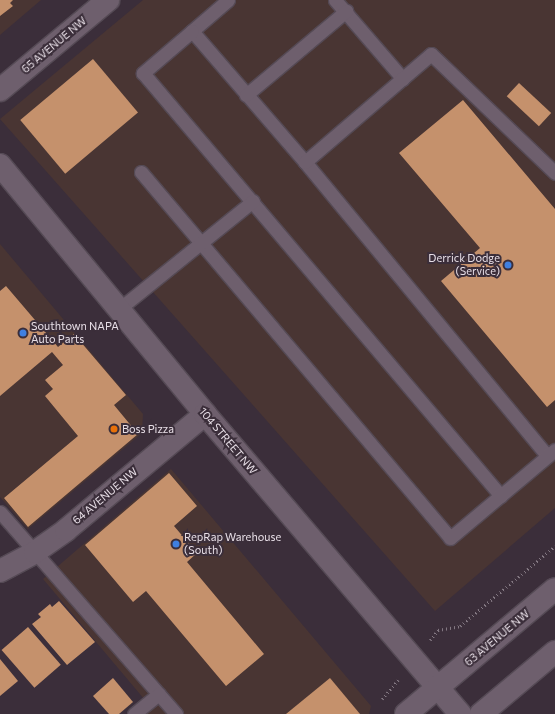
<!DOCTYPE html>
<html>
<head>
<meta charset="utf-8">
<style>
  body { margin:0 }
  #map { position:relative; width:555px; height:714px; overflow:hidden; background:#3b2e3a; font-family:Commissioner,sans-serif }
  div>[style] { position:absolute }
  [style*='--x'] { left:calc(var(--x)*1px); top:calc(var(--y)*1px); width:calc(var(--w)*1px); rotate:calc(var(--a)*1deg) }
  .commercial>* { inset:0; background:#493533 }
  .building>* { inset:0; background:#c5916c; transform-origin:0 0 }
  .path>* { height:2.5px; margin-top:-1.25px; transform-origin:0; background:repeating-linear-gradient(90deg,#837882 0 1px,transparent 0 4px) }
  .roads { filter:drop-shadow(1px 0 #554a55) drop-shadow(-1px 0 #554a55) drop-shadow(0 1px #554a55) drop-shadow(0 -1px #554a55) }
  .lane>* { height:13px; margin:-6.5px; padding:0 6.5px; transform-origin:6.5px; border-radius:6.5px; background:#6e5f6d }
  .street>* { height:22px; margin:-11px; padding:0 11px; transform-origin:11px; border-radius:11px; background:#6e5f6d }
  .secondary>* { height:22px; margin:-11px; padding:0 11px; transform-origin:11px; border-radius:11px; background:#6e5f6d }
  .dots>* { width:11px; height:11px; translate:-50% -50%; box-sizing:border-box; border:2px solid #3b2e3a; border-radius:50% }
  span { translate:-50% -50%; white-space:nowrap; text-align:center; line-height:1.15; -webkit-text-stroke:4px #3b2e3a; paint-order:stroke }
  .street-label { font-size:11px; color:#e8dfe7 }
  .poi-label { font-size:11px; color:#e8dfe7 }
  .right { translate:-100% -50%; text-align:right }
  .left { translate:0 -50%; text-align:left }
</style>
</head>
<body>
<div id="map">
  <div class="commercial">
    <div style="clip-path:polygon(0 0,41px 0,0 35px)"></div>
    <div style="clip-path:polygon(143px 0,555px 0,555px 508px,435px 611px,0 119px)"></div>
    <div style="clip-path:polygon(0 244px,143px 414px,142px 433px,28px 529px,0 497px)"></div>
    <div style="clip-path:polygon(171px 469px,371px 706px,369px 714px,141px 714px,150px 706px,43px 579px)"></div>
  </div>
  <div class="building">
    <div style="clip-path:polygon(0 0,13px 0,10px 3px,13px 6px,0 16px)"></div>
    <div style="left:93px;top:59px;width:70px;height:95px;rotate:50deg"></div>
    <div style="left:519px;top:83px;width:44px;height:18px;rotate:43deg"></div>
    <div style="clip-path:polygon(463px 100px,555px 209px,555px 400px,547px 407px,441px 281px,480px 248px,399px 153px)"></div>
    <div style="clip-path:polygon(6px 286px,58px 347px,74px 334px,126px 395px,114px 405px,138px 434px,28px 527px,4px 498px,78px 436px,45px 396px,53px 389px,45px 380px,63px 365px,52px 352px,0 396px,0 291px)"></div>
    <div style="clip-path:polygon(169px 473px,197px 506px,174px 526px,197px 553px,187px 562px,264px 654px,226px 686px,146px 591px,133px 602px,85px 545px)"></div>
    <div style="clip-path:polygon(59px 601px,95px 642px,67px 665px,32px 624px,41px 617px,38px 614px,50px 604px,52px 607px)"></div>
    <div style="left:28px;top:627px;width:50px;height:35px;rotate:49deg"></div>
    <div style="clip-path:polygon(0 659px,18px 681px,0 696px)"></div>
    <div style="clip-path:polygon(113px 678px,133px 702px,119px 714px,109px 714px,93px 696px)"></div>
    <div style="clip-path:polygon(330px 678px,360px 714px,286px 714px)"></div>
  </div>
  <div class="path">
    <div style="--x:430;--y:640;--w:13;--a:-51"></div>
    <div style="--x:438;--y:630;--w:22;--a:-10"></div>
    <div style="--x:460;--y:626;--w:124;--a:-40.1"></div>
    <div style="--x:382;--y:699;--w:25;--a:-50"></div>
  </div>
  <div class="roads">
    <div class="lane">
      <div style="--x:228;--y:0;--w:48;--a:139.3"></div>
      <div style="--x:192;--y:31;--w:173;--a:49.2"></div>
      <div style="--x:305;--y:162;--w:381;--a:50.5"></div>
      <div style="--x:335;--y:0;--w:104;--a:49.3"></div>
      <div style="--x:192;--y:31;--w:65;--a:139.4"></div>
      <div style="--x:143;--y:73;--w:554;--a:49.76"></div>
      <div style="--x:246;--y:95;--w:131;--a:-40"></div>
      <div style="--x:305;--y:162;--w:166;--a:-40.6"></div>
      <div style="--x:431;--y:54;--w:172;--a:43.8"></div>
      <div style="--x:141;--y:172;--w:479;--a:49.8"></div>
      <div style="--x:450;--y:538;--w:137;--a:-40"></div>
      <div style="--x:119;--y:309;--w:172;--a:-38.9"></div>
      <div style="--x:0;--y:512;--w:268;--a:48.9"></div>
      <div style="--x:134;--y:714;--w:32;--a:-39"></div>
    </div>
    <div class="street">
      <div style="--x:0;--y:90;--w:141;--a:-39.8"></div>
      <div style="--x:0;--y:571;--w:40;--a:-28"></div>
      <div style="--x:35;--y:552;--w:38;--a:-35"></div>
      <div style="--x:66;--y:530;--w:181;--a:-39.8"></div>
    </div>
    <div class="secondary">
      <div style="--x:0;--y:165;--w:323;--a:50.5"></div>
      <div style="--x:205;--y:414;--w:394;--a:49.6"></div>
      <div style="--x:406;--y:714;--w:194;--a:-40"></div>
      <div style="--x:481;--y:714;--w:97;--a:-40"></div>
    </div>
  </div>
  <div class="dots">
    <div style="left:508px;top:265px;background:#3f7fe0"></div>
    <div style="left:23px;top:333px;background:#3f7fe0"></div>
    <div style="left:114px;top:429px;background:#e8710a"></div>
    <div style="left:176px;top:544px;background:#3f7fe0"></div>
  </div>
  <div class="street-label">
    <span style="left:54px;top:45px;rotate:-40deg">65 AVENUE NW</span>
    <span style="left:228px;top:441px;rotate:50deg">104 STREET NW</span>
    <span style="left:105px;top:496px;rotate:-40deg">64 AVENUE NW</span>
    <span style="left:497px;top:638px;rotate:-40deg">63 AVENUE NW</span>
  </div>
  <div class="poi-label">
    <span class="right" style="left:500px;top:265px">Derrick Dodge<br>(Service)</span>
    <span class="left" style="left:31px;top:333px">Southtown NAPA<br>Auto Parts</span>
    <span class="left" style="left:122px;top:429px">Boss Pizza</span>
    <span class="left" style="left:184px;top:544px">RepRap Warehouse<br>(South)</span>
  </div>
</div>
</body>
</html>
